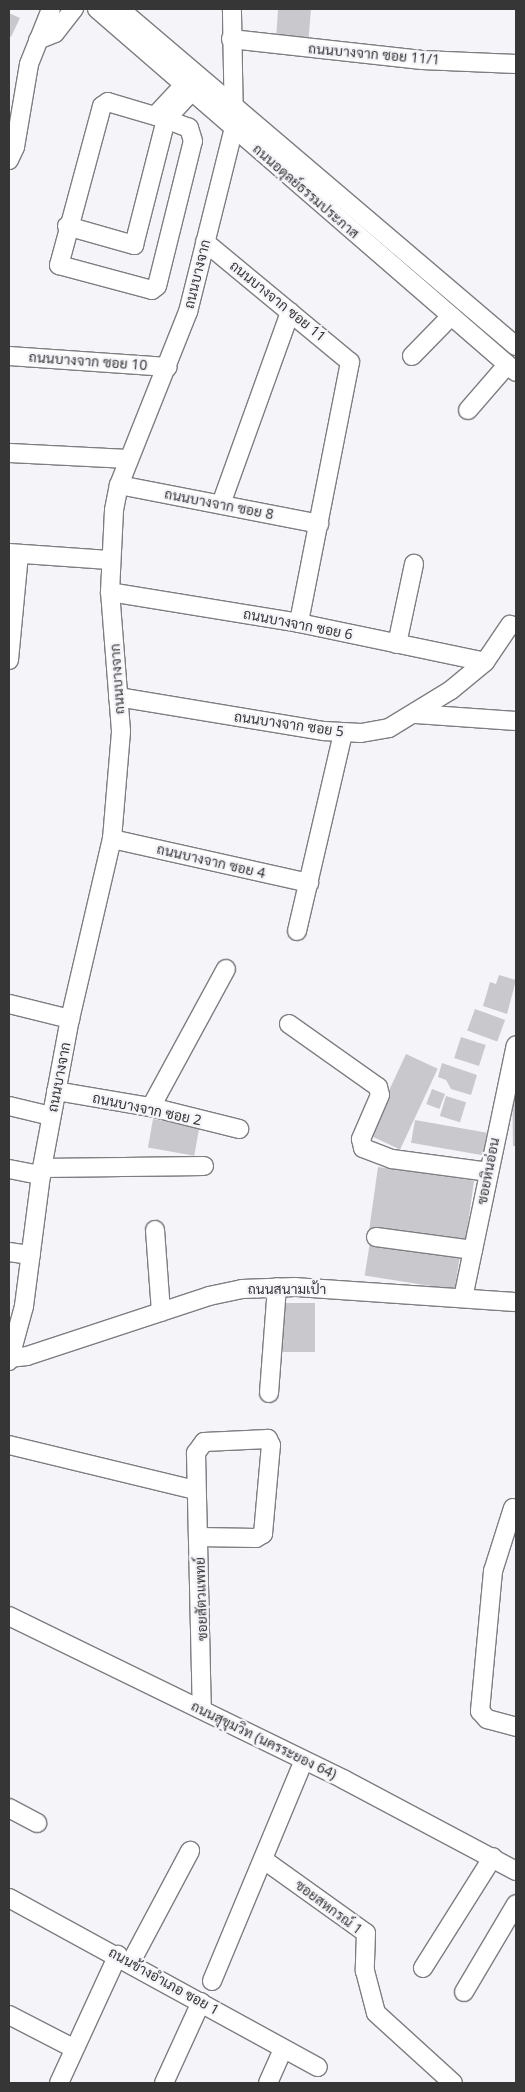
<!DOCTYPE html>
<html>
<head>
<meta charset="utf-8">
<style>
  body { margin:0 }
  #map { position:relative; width:525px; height:2092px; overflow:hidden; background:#f5f4f9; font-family:"Noto Sans",Sarabun,sans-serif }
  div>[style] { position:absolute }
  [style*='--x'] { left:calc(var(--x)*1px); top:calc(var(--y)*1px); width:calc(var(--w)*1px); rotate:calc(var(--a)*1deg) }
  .building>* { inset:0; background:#c9c8cc; transform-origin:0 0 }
  .roads { filter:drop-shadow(1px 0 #7e7e82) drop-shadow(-1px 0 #7e7e82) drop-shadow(0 1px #7e7e82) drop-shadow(0 -1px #7e7e82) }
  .minor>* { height:18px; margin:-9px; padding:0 9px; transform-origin:9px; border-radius:9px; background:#fff }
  span { translate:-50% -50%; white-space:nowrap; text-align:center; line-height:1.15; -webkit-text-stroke:4.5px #f5f4f9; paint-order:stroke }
  .street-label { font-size:14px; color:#363637 }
  .frame { position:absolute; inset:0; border:10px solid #363637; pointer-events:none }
</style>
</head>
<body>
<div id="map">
  <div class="building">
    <div style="clip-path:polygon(278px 9px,311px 9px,308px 45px,276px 40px)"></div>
    <div style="clip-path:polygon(9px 13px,20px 18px,11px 37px,9px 36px)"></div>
    <div style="clip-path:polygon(499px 975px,516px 980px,507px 1014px,483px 1006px,490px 982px,496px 984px)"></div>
    <div style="left:475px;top:1009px;width:32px;height:23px;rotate:20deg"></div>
    <div style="left:461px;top:1037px;width:26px;height:22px;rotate:18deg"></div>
    <div style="left:406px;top:1054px;width:35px;height:89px;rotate:25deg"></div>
    <div style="clip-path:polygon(442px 1063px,477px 1075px,471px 1095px,451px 1089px,446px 1080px,438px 1077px)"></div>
    <div style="clip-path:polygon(516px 1072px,516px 1146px,513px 1146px,512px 1075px)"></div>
    <div style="left:432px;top:1089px;width:14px;height:16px;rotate:21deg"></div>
    <div style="left:446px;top:1096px;width:21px;height:21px;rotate:17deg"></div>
    <div style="left:153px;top:1119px;width:47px;height:29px;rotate:10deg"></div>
    <div style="left:415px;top:1120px;width:73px;height:23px;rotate:10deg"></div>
    <div style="left:378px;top:1167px;width:97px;height:64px;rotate:8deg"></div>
    <div style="left:370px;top:1242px;width:91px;height:34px;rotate:9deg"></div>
    <div style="left:283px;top:1303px;width:32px;height:49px"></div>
  </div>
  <div class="roads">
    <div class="minor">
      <div style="--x:97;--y:9;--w:554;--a:40.9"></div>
      <div style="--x:120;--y:9;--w:520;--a:40.4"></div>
      <div style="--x:231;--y:39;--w:192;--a:6.3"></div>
      <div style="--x:422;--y:60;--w:94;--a:2.4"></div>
      <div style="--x:38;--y:40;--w:18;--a:-22"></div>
      <div style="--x:55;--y:33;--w:31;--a:-52"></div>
      <div style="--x:184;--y:85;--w:42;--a:133.1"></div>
      <div style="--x:155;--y:116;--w:49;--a:-163.4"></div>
      <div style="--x:108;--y:102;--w:7;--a:146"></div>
      <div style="--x:102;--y:106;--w:165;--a:105.1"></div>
      <div style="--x:59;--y:265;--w:96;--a:15"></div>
      <div style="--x:152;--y:290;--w:6;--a:-39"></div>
      <div style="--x:157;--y:286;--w:149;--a:-76.1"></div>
      <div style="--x:193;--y:141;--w:14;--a:-107"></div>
      <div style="--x:189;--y:128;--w:25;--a:-159"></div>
      <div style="--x:166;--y:119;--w:38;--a:-47"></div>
      <div style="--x:9;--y:160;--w:14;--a:-65"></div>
      <div style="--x:15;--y:147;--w:84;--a:-80.4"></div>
      <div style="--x:29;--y:64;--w:59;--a:-68.2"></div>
      <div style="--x:67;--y:226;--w:70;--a:15.8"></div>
      <div style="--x:134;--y:245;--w:130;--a:-75.7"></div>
      <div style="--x:166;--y:119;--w:10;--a:-163"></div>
      <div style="--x:205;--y:242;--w:188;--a:39.6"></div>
      <div style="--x:350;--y:362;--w:266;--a:101.1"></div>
      <div style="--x:9;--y:356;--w:159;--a:4"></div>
      <div style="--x:412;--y:356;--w:56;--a:-45.7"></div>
      <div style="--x:468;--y:410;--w:60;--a:-49.1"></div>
      <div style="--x:9;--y:453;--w:120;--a:2.9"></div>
      <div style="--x:119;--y:485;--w:204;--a:11"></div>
      <div style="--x:221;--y:504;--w:204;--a:-70.2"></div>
      <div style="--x:9;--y:553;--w:100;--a:4"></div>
      <div style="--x:110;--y:592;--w:192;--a:9.3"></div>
      <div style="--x:299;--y:623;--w:190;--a:11.8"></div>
      <div style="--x:397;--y:644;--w:82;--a:-78"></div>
      <div style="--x:9;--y:660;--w:106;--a:-84.6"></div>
      <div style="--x:118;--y:697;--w:209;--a:9.4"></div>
      <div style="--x:324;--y:731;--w:37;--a:3"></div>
      <div style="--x:361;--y:733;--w:28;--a:-10"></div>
      <div style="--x:389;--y:728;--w:73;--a:-31.5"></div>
      <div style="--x:451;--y:690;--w:44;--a:-39.5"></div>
      <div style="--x:485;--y:662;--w:45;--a:-56"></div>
      <div style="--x:416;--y:714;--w:100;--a:4"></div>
      <div style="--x:112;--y:839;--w:202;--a:12.6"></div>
      <div style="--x:297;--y:931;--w:203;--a:-76.9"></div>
      <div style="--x:9;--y:1004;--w:63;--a:13.8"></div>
      <div style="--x:289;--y:1024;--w:109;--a:35.3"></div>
      <div style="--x:378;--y:1087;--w:8;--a:76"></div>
      <div style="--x:380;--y:1095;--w:48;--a:113.4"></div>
      <div style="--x:361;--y:1139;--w:9;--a:77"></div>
      <div style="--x:363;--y:1148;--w:31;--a:21"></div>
      <div style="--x:392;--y:1159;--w:98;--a:7.6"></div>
      <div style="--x:56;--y:1091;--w:96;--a:9.6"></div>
      <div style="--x:151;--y:1107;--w:91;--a:14"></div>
      <div style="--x:9;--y:1106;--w:43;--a:13.4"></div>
      <div style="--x:151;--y:1107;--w:157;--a:-61.5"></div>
      <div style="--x:42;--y:1168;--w:162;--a:-0.7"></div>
      <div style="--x:9;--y:1169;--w:33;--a:11"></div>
      <div style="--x:155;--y:1230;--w:82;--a:85.8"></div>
      <div style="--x:376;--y:1237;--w:98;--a:7.6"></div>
      <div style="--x:9;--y:1252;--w:22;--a:8"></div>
      <div style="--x:463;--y:1298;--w:258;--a:-78.2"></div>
      <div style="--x:9;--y:1358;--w:18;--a:-6"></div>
      <div style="--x:27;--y:1356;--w:192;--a:-18.2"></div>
      <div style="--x:209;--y:1296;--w:34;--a:-12"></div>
      <div style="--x:242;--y:1289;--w:53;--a:-2.2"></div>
      <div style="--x:295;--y:1287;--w:222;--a:3.9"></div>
      <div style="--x:9;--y:1361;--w:57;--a:-74.7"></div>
      <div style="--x:24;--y:1306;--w:139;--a:-82.6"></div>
      <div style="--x:42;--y:1168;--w:152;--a:-79.4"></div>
      <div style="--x:70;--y:1019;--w:185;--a:-76.9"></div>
      <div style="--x:112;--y:839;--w:108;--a:-85.2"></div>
      <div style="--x:121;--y:731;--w:139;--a:-94.5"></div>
      <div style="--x:110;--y:592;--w:82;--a:-87.2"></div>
      <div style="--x:114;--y:510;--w:25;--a:-79"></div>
      <div style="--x:119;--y:485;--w:186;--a:-68.3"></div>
      <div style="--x:188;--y:312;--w:190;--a:-76"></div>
      <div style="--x:234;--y:128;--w:119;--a:-91"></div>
      <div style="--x:269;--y:1393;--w:106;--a:-85.7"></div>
      <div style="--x:9;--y:1445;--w:191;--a:13.6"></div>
      <div style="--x:513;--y:1508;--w:66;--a:107.6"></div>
      <div style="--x:493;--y:1571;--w:141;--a:95.3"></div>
      <div style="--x:480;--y:1711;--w:11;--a:49"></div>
      <div style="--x:487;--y:1719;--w:30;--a:15"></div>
      <div style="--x:198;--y:1537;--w:58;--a:1"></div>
      <div style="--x:256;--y:1538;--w:8;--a:-30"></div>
      <div style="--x:263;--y:1534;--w:89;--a:-84.9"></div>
      <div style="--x:271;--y:1445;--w:7;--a:-117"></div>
      <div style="--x:268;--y:1439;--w:64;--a:177.3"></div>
      <div style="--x:204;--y:1442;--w:14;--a:126"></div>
      <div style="--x:196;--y:1453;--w:256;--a:88.7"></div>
      <div style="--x:9;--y:1616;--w:372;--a:26"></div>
      <div style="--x:343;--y:1779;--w:196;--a:28"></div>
      <div style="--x:9;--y:1808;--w:32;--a:28"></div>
      <div style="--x:264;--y:1860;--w:125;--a:35.6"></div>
      <div style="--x:366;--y:1933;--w:38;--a:92"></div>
      <div style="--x:365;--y:1971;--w:43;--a:75.3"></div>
      <div style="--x:376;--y:2013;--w:104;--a:42.3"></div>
      <div style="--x:9;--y:1898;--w:352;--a:28.7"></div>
      <div style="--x:131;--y:1962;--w:126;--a:-62"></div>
      <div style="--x:423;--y:1968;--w:131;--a:-57.8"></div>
      <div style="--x:212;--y:1981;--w:239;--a:-67.4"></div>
      <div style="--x:464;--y:1992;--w:102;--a:-59.4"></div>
      <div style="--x:9;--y:2015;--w:72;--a:27.3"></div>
      <div style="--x:59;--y:2083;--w:141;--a:-65.3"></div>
      <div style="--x:164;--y:2083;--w:89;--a:-65.4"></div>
      <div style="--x:268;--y:2083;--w:37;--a:-66"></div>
    </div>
  </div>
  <div class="street-label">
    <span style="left:374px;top:54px;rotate:5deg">ถนนบางจาก ซอย 11/1</span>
    <span style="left:306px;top:191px;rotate:41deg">ถนนอดุลย์ธรรมประภาส</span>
    <span style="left:197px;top:274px;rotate:-76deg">ถนนบางจาก</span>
    <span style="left:278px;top:301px;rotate:39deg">ถนนบางจาก ซอย 11</span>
    <span style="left:88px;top:361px;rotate:4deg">ถนนบางจาก ซอย 10</span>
    <span style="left:219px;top:504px;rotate:11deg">ถนนบางจาก ซอย 8</span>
    <span style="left:298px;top:624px;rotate:11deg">ถนนบางจาก ซอย 6</span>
    <span style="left:117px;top:679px;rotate:-94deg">ถนนบางจาก</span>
    <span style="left:289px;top:724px;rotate:8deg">ถนนบางจาก ซอย 5</span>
    <span style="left:211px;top:861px;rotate:13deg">ถนนบางจาก ซอย 4</span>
    <span style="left:59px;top:1077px;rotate:-79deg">ถนนบางจาก</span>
    <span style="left:147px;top:1109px;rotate:12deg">ถนนบางจาก ซอย 2</span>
    <span style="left:488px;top:1171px;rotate:-79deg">ซอยหินอ่อน</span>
    <span style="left:287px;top:1289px">ถนนสนามเป้า</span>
    <span style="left:201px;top:1599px;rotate:-92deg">ซอยสัตวแพทย์</span>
    <span style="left:264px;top:1740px;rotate:26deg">ถนนสุขุมวิท (นครระยอง 64)</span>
    <span style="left:329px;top:1907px;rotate:37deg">ซอยสหกรณ์ 1</span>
    <span style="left:164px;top:1981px;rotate:29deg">ถนนข้างอำเภอ ซอย 1</span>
  </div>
  <div class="frame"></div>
</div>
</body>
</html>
